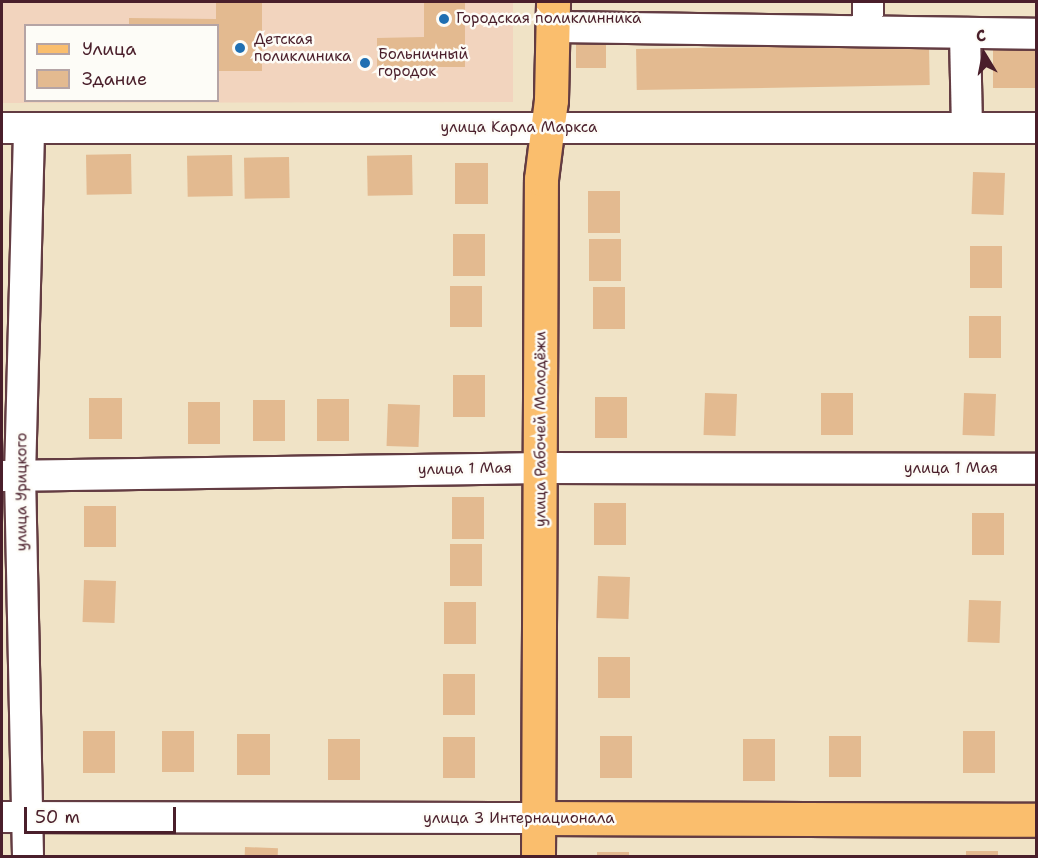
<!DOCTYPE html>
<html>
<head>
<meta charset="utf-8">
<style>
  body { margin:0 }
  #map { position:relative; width:1038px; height:858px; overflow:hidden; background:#f0e3c6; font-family:"Shantell Sans",sans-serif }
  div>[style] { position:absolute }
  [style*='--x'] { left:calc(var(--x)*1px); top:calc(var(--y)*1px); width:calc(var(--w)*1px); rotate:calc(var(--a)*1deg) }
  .built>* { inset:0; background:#f2d4be }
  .building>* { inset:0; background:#e3ba90; transform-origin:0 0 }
  .roads { filter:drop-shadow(2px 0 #633c42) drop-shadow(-2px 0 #633c42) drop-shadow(0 2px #633c42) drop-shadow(0 -2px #633c42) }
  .minor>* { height:30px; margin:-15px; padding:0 15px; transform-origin:15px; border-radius:15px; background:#fff }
  .major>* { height:33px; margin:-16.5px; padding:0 16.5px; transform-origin:16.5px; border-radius:16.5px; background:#fabe6d }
  .dots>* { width:16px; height:16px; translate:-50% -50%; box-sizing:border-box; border:3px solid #fdfcf7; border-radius:50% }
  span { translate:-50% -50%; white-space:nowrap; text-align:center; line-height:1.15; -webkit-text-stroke:5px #fdfcf7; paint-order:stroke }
  .poi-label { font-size:15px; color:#4a1f2b }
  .left { translate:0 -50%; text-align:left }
  .street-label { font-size:15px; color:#4a1f2b }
  .frame { position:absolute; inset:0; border:3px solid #4a1f2b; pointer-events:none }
  .legend { position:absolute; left:24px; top:24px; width:195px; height:78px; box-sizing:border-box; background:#fdfcf7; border:2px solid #b5a4a5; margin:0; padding:8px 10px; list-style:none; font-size:18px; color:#4a1f2b }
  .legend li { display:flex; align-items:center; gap:12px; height:30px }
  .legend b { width:30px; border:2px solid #b5a4a5 }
  .north { position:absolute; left:954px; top:24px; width:60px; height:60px; -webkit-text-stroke:4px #fdfcf7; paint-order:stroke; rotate:350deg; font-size:16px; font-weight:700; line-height:24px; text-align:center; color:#4a1f2b }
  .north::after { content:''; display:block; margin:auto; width:21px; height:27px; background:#4a1f2b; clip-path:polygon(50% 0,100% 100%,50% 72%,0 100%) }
  .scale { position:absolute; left:24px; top:807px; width:152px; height:27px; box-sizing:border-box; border:3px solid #4a1f2b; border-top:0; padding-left:8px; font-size:18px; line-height:21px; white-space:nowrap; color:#4a1f2b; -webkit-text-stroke:4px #fdfcf7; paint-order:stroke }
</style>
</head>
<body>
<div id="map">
  <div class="built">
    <div style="clip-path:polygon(evenodd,2px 2px,513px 2px,513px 102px,2px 103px,2px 2px,26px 26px,218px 26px,218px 100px,26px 100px,26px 26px)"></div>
  </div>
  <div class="building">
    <div style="clip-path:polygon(216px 2px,262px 2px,262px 71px,218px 71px,218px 26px,129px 26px,129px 18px,216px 19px)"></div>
    <div style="clip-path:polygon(424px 2px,465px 2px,465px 67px,377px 67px,377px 38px,424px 37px)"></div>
    <div style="left:576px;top:34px;width:30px;height:34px"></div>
    <div style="left:929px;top:44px;width:41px;height:293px;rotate:89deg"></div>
    <div style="left:1036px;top:48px;width:40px;height:43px;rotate:90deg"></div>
    <div style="left:131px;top:154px;width:40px;height:45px;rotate:89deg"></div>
    <div style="left:232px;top:155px;width:41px;height:45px;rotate:89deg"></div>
    <div style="left:412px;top:155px;width:40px;height:45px;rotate:89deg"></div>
    <div style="left:289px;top:157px;width:41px;height:45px;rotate:89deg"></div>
    <div style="left:455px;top:163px;width:33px;height:41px"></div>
    <div style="left:973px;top:172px;width:32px;height:42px;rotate:2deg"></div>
    <div style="left:588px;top:191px;width:32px;height:42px"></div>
    <div style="left:485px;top:234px;width:42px;height:32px;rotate:90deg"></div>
    <div style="left:589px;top:239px;width:32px;height:42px"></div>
    <div style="left:970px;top:246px;width:32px;height:42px"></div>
    <div style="left:450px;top:286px;width:32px;height:41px"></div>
    <div style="left:593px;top:287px;width:32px;height:42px"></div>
    <div style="left:969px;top:316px;width:32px;height:42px"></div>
    <div style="left:453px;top:375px;width:32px;height:42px"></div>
    <div style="left:705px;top:393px;width:32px;height:42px;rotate:2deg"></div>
    <div style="left:821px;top:393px;width:32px;height:42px"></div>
    <div style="left:964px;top:393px;width:32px;height:42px;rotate:2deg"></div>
    <div style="left:595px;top:397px;width:32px;height:41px"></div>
    <div style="left:89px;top:398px;width:33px;height:41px"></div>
    <div style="left:317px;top:399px;width:32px;height:42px"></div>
    <div style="left:253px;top:400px;width:32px;height:41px"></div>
    <div style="left:188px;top:402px;width:32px;height:42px"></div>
    <div style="left:388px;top:404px;width:32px;height:42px;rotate:2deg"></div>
    <div style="left:452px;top:497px;width:32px;height:42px"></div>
    <div style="left:594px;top:503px;width:32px;height:42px"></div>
    <div style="left:84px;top:506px;width:32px;height:41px"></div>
    <div style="left:972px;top:513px;width:32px;height:42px"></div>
    <div style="left:482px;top:544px;width:42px;height:32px;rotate:90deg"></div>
    <div style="left:598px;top:576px;width:32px;height:42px;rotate:2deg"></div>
    <div style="left:84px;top:580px;width:32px;height:42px;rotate:2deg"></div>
    <div style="left:969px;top:600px;width:32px;height:42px;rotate:2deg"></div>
    <div style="left:444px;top:602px;width:32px;height:42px"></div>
    <div style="left:598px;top:657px;width:32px;height:41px"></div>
    <div style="left:443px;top:674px;width:32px;height:41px"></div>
    <div style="left:83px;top:731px;width:32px;height:42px"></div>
    <div style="left:162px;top:731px;width:32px;height:41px"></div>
    <div style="left:963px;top:731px;width:32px;height:42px"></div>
    <div style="left:237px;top:734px;width:33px;height:41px"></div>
    <div style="left:632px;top:736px;width:42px;height:32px;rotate:90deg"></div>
    <div style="left:829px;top:736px;width:32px;height:41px"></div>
    <div style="left:443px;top:737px;width:32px;height:41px"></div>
    <div style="left:328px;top:739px;width:32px;height:41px"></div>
    <div style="left:743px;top:739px;width:32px;height:42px"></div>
    <div style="left:245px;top:847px;width:33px;height:9px;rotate:2deg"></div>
    <div style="left:966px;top:851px;width:32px;height:5px"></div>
    <div style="left:597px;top:852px;width:32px;height:4px"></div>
  </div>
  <div class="roads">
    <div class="minor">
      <div style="--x:554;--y:27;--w:482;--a:0.8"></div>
      <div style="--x:867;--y:31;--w:29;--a:-88"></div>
      <div style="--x:965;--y:33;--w:94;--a:88.8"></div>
      <div style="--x:2;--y:128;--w:1034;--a:0"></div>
      <div style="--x:2;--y:476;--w:539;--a:-0.85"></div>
      <div style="--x:541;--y:468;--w:495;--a:0.1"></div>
      <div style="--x:2;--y:817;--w:536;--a:0.11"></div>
      <div style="--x:28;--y:856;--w:380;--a:-91.2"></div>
      <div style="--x:20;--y:476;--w:348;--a:-88.5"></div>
    </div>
    <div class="major">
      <div style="--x:538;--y:818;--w:498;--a:0.2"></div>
      <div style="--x:538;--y:856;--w:677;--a:-89.75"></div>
      <div style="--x:541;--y:179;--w:80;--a:-82.8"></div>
      <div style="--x:551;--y:100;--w:98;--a:-88.8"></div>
    </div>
  </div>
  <div class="dots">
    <div style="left:444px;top:19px;background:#1f6fb2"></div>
    <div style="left:240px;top:48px;background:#1f6fb2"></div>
    <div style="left:365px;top:63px;background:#1f6fb2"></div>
  </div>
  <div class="poi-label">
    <span class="left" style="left:456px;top:19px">Городская поликлинника</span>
    <span class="left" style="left:254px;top:48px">Детская<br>поликлиника</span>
    <span class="left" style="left:378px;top:63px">Больничный<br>городок</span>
  </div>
  <div class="street-label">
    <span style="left:519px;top:128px">улица Карла Маркса</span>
    <span style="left:541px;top:429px;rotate:-90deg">улица Рабочей Молодёжи</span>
    <span style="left:465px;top:469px;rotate:-1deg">улица 1 Мая</span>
    <span style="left:951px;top:469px">улица 1 Мая</span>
    <span style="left:22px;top:492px;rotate:-90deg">улица Урицкого</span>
    <span style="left:519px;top:819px">улица 3 Интернационала</span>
  </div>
  <div class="frame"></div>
  <ul class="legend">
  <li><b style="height:8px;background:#fabe6d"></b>Улица</li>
  <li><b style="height:16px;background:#e3ba90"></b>Здание</li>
  </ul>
  <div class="north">С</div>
  <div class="scale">50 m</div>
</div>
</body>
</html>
